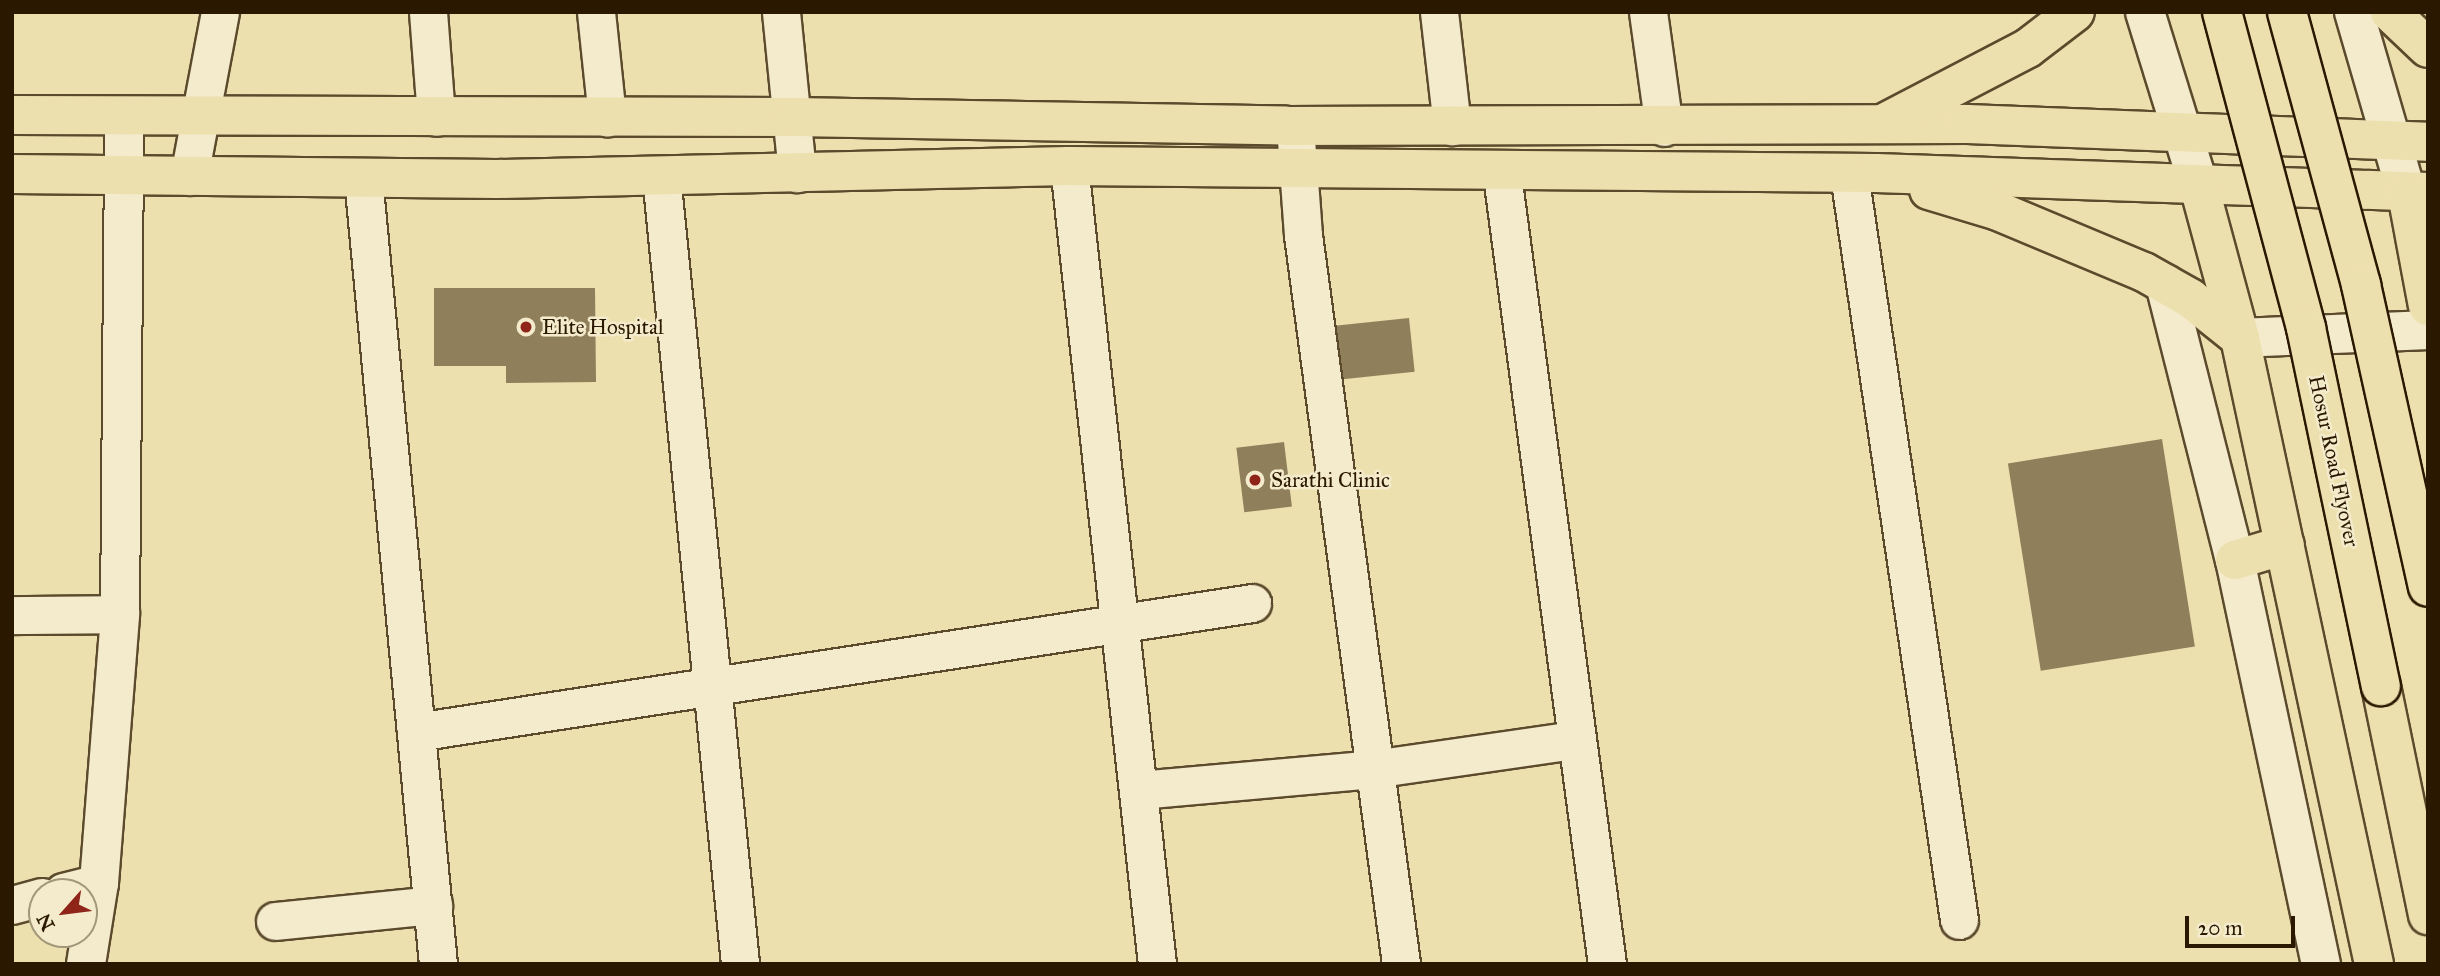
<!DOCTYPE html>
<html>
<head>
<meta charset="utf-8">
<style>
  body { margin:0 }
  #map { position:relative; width:2440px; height:976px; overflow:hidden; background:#ede0af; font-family:"IM FELL Great Primer",serif }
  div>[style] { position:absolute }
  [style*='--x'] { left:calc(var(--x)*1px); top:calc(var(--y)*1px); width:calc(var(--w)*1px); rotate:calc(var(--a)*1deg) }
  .building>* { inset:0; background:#8f805b; transform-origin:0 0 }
  .roads { filter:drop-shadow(2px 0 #5b4a2c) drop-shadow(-2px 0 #5b4a2c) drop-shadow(0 2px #5b4a2c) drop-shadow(0 -2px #5b4a2c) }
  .minor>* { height:37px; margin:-18.5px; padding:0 18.5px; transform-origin:18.5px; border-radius:18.5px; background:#f3ebcb }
  .tertiary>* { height:38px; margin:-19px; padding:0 19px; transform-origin:19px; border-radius:19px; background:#f3ebcb }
  .primary>* { height:38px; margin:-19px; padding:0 19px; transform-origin:19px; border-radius:19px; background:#ede0af }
  .trunk>* { height:38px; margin:-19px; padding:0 19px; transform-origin:19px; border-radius:19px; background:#ede0af }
  .bridges { filter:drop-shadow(2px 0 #2a1800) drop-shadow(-2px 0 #2a1800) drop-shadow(0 2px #2a1800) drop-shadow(0 -2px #2a1800) }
  .trunk-bridge>* { height:38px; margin:-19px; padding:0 19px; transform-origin:19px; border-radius:19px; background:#ede0af }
  .dots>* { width:19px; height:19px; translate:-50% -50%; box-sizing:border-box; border:4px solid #f3ebcb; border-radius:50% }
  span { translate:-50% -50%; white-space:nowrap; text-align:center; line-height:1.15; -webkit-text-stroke:5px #f3ebcb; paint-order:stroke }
  .poi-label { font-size:21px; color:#2a1800 }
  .left { translate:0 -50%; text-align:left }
  .street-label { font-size:21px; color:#2a1800 }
  .frame { position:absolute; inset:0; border:14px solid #2a1800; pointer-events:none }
  .north { position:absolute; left:28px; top:878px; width:70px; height:70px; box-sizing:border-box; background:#f3ebcb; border:2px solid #a3977a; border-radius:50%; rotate:242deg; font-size:19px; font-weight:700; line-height:28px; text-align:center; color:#2a1800 }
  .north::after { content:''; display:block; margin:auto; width:24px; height:32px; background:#8f2418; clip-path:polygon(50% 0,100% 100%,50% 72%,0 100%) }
  .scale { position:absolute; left:2185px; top:916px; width:110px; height:32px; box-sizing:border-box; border:4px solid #2a1800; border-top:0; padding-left:9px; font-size:21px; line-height:24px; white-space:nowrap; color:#2a1800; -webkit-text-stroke:5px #f3ebcb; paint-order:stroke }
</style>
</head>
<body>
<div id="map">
  <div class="building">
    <div style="clip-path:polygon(434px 288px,595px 288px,596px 382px,506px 383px,506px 366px,434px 366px)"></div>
    <div style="left:1409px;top:318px;width:54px;height:77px;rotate:84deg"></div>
    <div style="left:2162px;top:439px;width:210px;height:156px;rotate:81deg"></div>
    <div style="left:1284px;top:442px;width:65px;height:48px;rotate:83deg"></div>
  </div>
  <div class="roads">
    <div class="minor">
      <div style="--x:428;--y:12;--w:105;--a:85.6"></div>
      <div style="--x:596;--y:12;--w:106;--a:84"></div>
      <div style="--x:781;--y:12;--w:162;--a:84.3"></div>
      <div style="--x:1439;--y:12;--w:115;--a:83.5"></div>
      <div style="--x:1648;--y:12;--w:116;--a:82.1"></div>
      <div style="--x:1295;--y:126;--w:109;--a:85.8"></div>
      <div style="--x:1303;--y:235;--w:736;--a:82.34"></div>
      <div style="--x:1069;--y:166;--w:803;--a:83.71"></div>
      <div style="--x:1849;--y:174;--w:754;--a:81.61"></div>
      <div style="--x:661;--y:175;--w:793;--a:84.28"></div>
      <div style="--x:1502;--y:175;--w:796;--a:82.42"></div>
      <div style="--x:189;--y:176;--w:167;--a:-79.3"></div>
      <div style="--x:363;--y:178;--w:790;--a:84.55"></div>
      <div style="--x:12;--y:615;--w:108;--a:-0.5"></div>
      <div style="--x:416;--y:732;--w:846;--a:-8.77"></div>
      <div style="--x:1139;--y:790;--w:235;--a:-5.1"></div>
      <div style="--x:1373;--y:769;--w:203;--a:-8.2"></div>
      <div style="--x:63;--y:892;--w:37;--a:-14"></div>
      <div style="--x:12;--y:905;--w:31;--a:-15"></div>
      <div style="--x:275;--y:921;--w:159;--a:-5.8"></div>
    </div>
    <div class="tertiary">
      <div style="--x:2145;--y:12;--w:182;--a:72.8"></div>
      <div style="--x:2354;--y:12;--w:190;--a:73.8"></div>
      <div style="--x:2165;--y:284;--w:285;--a:75.8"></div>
      <div style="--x:2235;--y:560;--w:413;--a:78"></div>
      <div style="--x:2240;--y:338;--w:188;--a:-2.4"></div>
      <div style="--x:86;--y:964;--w:82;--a:-80.9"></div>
      <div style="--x:99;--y:883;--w:270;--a:-85.5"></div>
      <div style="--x:120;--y:614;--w:498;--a:-89.5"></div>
    </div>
    <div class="primary">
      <div style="--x:2390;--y:12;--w:52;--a:43.5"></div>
      <div style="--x:12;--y:115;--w:782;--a:0.15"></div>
      <div style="--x:794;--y:117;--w:492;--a:1"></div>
      <div style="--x:1286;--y:126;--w:681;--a:-0.17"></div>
      <div style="--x:1967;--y:124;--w:461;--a:2.2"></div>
      <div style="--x:1886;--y:122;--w:160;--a:-27.5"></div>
      <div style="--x:2028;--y:48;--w:59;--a:-37.5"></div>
      <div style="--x:12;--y:174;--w:485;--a:0.6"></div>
      <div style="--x:497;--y:179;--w:572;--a:-1.3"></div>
      <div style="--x:1069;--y:166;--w:807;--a:0.5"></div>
      <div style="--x:1876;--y:173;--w:552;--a:1.97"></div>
      <div style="--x:1929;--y:190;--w:72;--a:16.9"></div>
      <div style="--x:1998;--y:211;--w:158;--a:22.7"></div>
      <div style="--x:2144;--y:272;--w:53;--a:29.5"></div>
      <div style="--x:2190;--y:298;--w:64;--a:38.7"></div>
    </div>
    <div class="trunk">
      <div style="--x:2199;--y:186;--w:157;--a:74.9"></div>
      <div style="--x:2240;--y:338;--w:640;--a:77.92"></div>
      <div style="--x:2407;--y:194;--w:114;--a:79.4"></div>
      <div style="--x:2235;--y:560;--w:52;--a:-16.7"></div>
      <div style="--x:2381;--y:686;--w:234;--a:78.4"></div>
    </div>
  </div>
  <div class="bridges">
    <div class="trunk-bridge">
      <div style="--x:2222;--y:12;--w:327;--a:75.1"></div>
      <div style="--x:2306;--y:328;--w:366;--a:78.2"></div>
      <div style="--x:2287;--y:12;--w:283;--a:74.8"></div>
      <div style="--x:2361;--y:285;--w:309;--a:77.5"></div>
    </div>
  </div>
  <div class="dots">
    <div style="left:526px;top:327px;background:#8f2418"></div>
    <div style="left:1255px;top:480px;background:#8f2418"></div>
  </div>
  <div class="poi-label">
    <span class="left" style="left:542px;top:327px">Elite Hospital</span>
    <span class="left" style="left:1271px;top:480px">Sarathi Clinic</span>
  </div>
  <div class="street-label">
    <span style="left:2334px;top:461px;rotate:78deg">Hosur Road Flyover</span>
  </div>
  <div class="frame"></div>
  <div class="north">N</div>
  <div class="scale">20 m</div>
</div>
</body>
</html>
